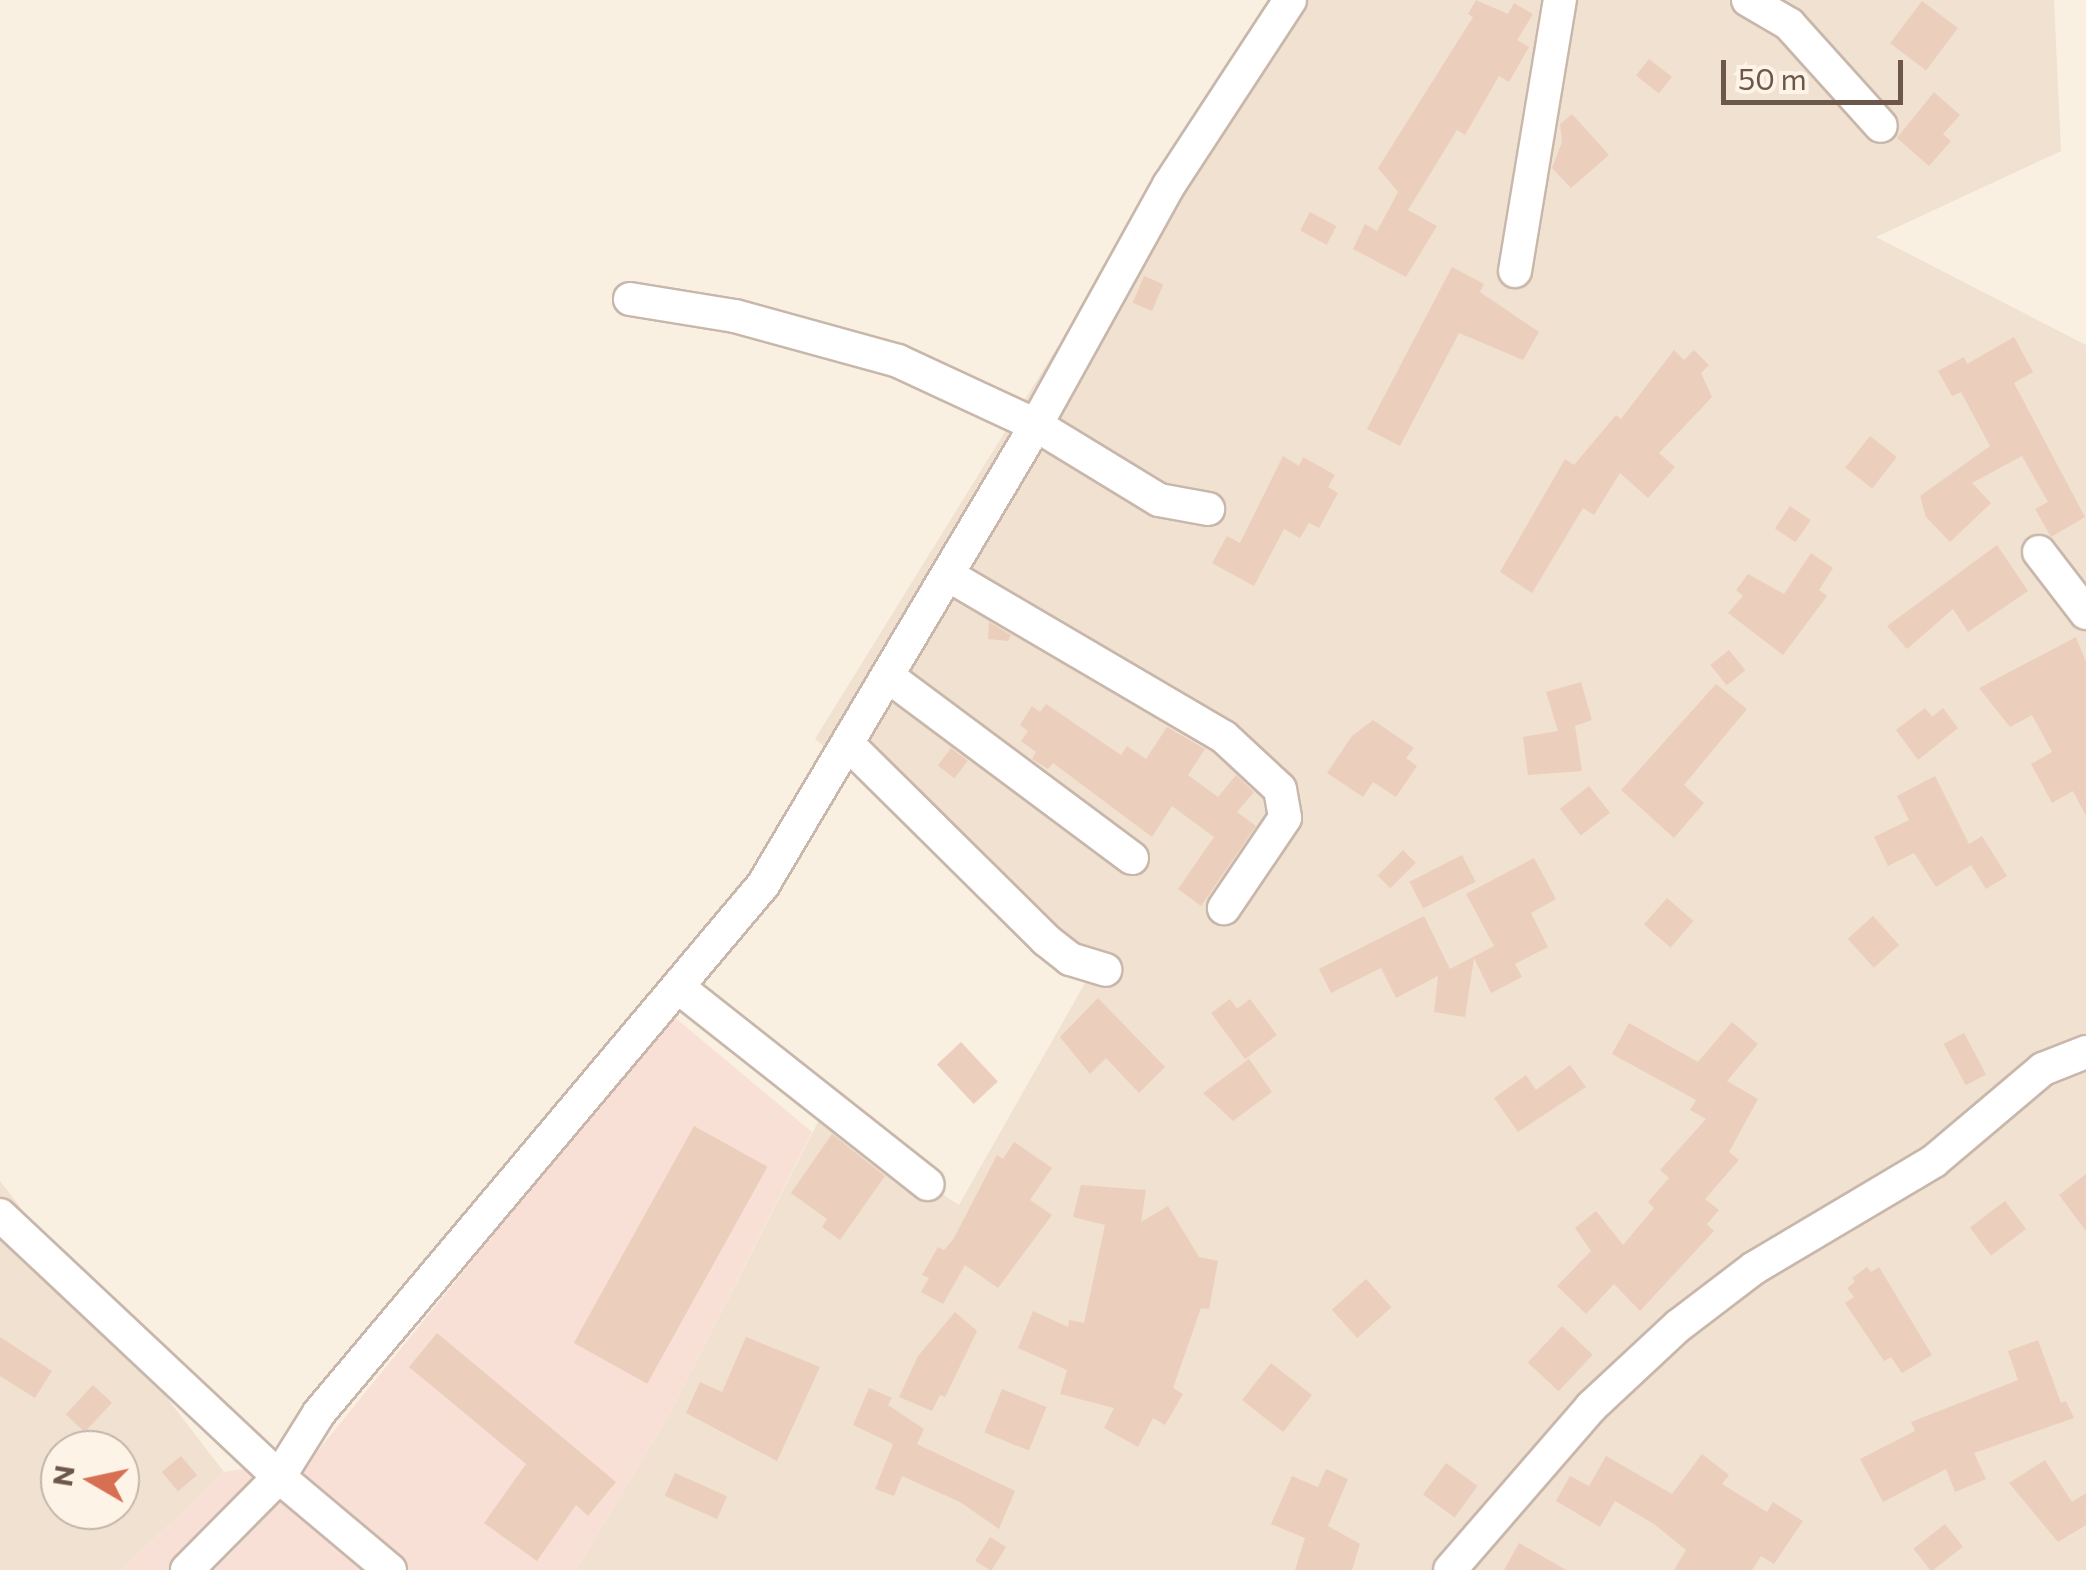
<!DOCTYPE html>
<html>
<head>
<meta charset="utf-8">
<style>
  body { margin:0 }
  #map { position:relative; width:2086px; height:1570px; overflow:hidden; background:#f9f0e1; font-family:Commissioner,sans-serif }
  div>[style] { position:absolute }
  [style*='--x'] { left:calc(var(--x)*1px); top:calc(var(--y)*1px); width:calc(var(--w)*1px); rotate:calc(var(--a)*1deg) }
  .residential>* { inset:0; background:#f0e1d1 }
  .commercial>* { inset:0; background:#f8e0d6 }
  .building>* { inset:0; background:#ebcfbc; transform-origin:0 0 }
  .roads { filter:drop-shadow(2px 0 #c8b7aa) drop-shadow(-2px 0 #c8b7aa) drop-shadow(0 2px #c8b7aa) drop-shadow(0 -2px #c8b7aa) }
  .minor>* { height:32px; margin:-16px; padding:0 16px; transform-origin:16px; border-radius:16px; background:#fff }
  span { translate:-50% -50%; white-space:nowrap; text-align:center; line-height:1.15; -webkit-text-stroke:8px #fdf4e7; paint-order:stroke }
  .north { position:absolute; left:40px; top:1430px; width:100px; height:100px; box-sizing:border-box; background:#fdf4e7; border:2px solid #c3b5a9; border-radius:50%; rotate:279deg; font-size:28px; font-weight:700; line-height:40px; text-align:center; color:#6d574b }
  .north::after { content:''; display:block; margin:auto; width:35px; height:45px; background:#d76f53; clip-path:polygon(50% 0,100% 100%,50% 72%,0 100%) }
  .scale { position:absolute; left:1721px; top:60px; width:182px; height:45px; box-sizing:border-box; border:5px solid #6d574b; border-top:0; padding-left:12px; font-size:30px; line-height:35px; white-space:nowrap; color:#6d574b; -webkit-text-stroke:8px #fdf4e7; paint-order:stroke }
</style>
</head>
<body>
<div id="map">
  <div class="residential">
    <div style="clip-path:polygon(1272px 0,2054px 0,2061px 151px,1876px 237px,2086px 345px,2086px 1570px,576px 1570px,669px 1415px,821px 1116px,959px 1205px,1093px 969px,815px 739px)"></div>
    <div style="clip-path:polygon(evenodd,0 1181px,224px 1472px,121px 1570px,0 1570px,0 1181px,60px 1450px,120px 1450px,120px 1510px,60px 1510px,60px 1450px)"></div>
  </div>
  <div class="commercial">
    <div style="clip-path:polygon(672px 1015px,812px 1132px,669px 1415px,576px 1570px,121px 1570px,224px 1472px,312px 1458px)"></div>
  </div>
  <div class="building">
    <div style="clip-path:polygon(1476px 0,1508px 14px,1514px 3px,1533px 14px,1517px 40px,1529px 47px,1509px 82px,1499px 76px,1465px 135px,1457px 130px,1408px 210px,1437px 226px,1406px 277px,1353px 249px,1365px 224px,1377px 231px,1398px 192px,1378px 168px,1473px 17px,1468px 14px)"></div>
    <div style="left:1922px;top:1px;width:45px;height:53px;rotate:37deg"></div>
    <div style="left:1649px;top:59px;width:29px;height:21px;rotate:38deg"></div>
    <div style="clip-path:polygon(1934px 92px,1960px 115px,1943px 134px,1951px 141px,1929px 166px,1897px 138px)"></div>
    <div style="clip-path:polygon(1572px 114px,1609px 155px,1571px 188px,1552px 168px,1562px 142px,1560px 124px)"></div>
    <div style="left:1310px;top:212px;width:30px;height:21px;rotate:28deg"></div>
    <div style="clip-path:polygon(1452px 267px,1484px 284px,1480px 292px,1539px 332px,1523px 360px,1459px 333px,1400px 446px,1367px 429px)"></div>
    <div style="left:1144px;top:276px;width:21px;height:29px;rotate:23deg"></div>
    <div style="clip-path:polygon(2014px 337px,2033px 372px,2014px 383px,2085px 517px,2051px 537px,2035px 509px,2048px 502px,2022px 456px,1972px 483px,1991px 503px,1950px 542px,1926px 517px,1920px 496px,1990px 446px,1961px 392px,1952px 396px,1938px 371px,1964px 357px,1967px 364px)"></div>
    <div style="clip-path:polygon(1674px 350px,1684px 360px,1694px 350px,1709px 365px,1701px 373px,1712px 397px,1659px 453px,1675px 467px,1648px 498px,1620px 473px,1594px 515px,1583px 508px,1532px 593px,1500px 572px,1565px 459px,1574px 465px,1616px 415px,1621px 419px)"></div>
    <div style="left:1870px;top:436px;width:34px;height:40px;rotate:38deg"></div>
    <div style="clip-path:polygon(1283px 456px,1299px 466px,1303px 457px,1335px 475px,1328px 487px,1338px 493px,1319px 528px,1309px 523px,1300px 538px,1284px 529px,1254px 586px,1212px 563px,1227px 536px,1240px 543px)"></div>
    <div style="left:1790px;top:506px;width:25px;height:27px;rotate:34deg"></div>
    <div style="clip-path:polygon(1997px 545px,2028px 591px,1968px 632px,1953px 609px,1907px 649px,1887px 626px)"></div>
    <div style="clip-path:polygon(1811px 553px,1833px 568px,1819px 590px,1827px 596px,1783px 655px,1728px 613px,1743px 596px,1736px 590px,1748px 574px,1784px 594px)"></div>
    <div style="clip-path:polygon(989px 622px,1011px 635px,1008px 641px,988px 639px)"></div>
    <div style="clip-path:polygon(2076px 637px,2086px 662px,2086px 816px,2073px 791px,2052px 803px,2031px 764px,2052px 752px,2032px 715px,2010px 727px,1979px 688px)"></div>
    <div style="left:1729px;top:650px;width:26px;height:24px;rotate:51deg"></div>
    <div style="clip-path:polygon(1581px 682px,1592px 720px,1575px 726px,1582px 771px,1528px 775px,1523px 737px,1558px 731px,1546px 692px)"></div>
    <div style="clip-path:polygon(1716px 684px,1747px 709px,1684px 785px,1704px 803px,1674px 838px,1621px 790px)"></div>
    <div style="clip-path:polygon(1046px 704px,1121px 755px,1127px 746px,1146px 759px,1167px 727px,1205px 749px,1188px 775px,1218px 797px,1236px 775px,1254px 792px,1237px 812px,1256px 826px,1201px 906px,1178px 889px,1214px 837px,1172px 806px,1152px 837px,1053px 763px,1048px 769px,1032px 759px,1036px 752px,1021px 741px,1028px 731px,1020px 725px,1032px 706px,1040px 712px)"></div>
    <div style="clip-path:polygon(1925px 708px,1932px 717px,1943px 708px,1958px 728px,1918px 760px,1896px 730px)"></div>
    <div style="clip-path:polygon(1373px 720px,1414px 748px,1406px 758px,1417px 766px,1396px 797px,1373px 782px,1363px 797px,1327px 773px,1352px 736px)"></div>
    <div style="left:951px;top:748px;width:21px;height:22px;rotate:37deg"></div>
    <div style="clip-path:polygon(1935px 776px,1969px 844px,1982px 836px,2007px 876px,1986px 889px,1971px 865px,1936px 887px,1914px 853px,1888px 866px,1874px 837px,1909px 820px,1897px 796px)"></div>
    <div style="left:1589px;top:786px;width:34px;height:37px;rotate:52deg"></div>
    <div style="left:1403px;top:850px;width:18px;height:36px;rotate:45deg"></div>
    <div style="left:1462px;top:855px;width:30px;height:59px;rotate:63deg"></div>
    <div style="clip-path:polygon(1534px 858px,1556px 899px,1531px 913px,1548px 947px,1515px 964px,1522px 977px,1491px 993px,1474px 958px,1465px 1017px,1434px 1012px,1438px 976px,1396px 998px,1381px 968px,1331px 993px,1319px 969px,1424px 916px,1450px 969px,1494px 946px,1466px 894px)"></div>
    <div style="left:1667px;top:898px;width:35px;height:35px;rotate:41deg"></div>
    <div style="left:1873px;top:916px;width:39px;height:34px;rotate:48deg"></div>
    <div style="clip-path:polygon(1098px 998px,1165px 1067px,1139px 1093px,1106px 1058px,1090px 1074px,1060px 1037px)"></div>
    <div style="clip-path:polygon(1230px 999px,1237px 1009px,1250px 999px,1277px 1035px,1245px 1059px,1211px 1013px)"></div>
    <div style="clip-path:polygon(1732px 1022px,1758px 1044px,1727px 1081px,1758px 1099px,1729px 1152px,1739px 1160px,1705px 1199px,1719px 1210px,1707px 1224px,1714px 1231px,1640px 1311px,1614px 1284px,1586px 1314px,1557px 1286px,1591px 1251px,1575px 1228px,1596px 1211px,1623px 1245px,1654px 1208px,1648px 1202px,1669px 1178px,1660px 1170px,1706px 1119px,1690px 1110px,1696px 1100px,1612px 1054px,1629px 1023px,1698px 1062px)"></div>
    <div style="left:1964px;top:1033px;width:47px;height:23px;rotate:62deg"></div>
    <div style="left:961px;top:1042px;width:54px;height:33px;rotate:47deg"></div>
    <div style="clip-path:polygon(1249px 1059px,1272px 1092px,1233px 1121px,1203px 1093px)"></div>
    <div style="clip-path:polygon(1570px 1065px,1586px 1087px,1518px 1132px,1494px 1098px,1526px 1075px,1536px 1090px)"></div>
    <div style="left:694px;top:1126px;width:84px;height:248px;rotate:29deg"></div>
    <div style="clip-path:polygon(832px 1134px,885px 1176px,840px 1240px,822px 1227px,827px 1219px,791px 1193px)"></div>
    <div style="clip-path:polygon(1014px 1142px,1052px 1168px,1030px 1200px,1052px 1215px,998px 1288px,965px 1265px,943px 1304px,921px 1292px,929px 1278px,922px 1275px,938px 1247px,944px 1250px,954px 1238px,997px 1155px,1003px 1159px)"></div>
    <div style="clip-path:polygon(2086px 1174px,2086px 1231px,2059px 1195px)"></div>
    <div style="clip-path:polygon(1081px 1185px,1146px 1190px,1141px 1222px,1168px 1206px,1199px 1257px,1218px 1261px,1209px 1309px,1201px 1308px,1173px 1388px,1183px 1394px,1165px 1425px,1153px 1418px,1138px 1447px,1104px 1428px,1114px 1408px,1060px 1394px,1067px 1370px,1018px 1348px,1033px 1311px,1068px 1327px,1069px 1320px,1084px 1323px,1105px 1225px,1073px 1217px)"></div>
    <div style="left:2005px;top:1201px;width:35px;height:44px;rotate:53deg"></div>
    <div style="clip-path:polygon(1867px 1267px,1871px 1272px,1879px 1267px,1932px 1355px,1902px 1373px,1891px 1357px,1884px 1361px,1845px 1303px,1854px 1297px,1847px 1288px,1855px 1282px,1852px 1278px)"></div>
    <div style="left:1366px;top:1279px;width:38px;height:46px;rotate:48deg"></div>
    <div style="clip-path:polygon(955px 1312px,977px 1331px,945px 1397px,940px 1395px,932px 1411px,899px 1397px,918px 1356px)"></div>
    <div style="left:1562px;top:1326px;width:42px;height:50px;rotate:43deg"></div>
    <div style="clip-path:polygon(437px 1333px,616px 1482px,588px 1516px,576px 1505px,537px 1561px,484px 1523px,526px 1464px,409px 1367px)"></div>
    <div style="clip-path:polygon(0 1337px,52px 1371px,35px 1398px,0 1376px)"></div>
    <div style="clip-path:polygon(746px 1337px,820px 1367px,777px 1461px,686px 1413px,700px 1382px,722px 1392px)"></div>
    <div style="clip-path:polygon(2038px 1340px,2061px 1403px,2066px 1401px,2074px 1418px,1974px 1453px,1986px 1479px,1955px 1492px,1946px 1469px,1883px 1502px,1860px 1459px,1915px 1431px,1911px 1422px,2018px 1380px,2008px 1351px)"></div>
    <div style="left:1271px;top:1363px;width:52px;height:47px;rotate:38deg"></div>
    <div style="left:93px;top:1385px;width:26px;height:40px;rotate:43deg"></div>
    <div style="clip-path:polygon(869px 1388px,892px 1398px,888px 1405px,924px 1429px,917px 1444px,1015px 1491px,999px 1529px,960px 1502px,902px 1476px,894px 1496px,875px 1489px,893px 1444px,853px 1425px)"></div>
    <div style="left:1002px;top:1389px;width:48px;height:47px;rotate:22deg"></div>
    <div style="clip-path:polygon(1702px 1454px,1729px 1475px,1722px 1484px,1767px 1512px,1773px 1502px,1803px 1521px,1774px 1564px,1761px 1556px,1752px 1570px,1674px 1570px,1686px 1550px,1654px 1524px,1615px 1501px,1600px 1527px,1556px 1501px,1570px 1476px,1589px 1486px,1606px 1456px,1672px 1494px)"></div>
    <div style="left:181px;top:1456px;width:25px;height:25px;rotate:50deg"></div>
    <div style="clip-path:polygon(2045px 1460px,2072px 1502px,2086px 1493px,2086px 1525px,2058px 1542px,2009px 1483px)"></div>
    <div style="left:1446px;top:1463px;width:39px;height:39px;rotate:36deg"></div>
    <div style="clip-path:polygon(1326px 1469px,1348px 1479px,1328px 1526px,1360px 1544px,1352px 1570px,1295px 1570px,1305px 1538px,1271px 1524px,1292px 1476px,1318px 1487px)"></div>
    <div style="left:675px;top:1473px;width:57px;height:25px;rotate:24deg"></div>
    <div style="left:1945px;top:1524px;width:29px;height:40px;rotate:52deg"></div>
    <div style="left:990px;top:1537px;width:19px;height:28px;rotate:32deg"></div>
    <div style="clip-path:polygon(1519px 1543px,1566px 1570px,1504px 1570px)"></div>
  </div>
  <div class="roads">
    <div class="minor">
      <div style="--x:1748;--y:0;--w:48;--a:30.3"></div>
      <div style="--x:1789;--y:24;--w:137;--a:48"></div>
      <div style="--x:1515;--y:271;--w:275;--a:-80.6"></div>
      <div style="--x:630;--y:299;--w:106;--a:9.2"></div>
      <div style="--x:735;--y:316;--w:169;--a:15.4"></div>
      <div style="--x:898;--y:361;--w:152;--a:24.9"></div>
      <div style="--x:1036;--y:425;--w:144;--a:31.4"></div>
      <div style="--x:1159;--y:500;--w:50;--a:10.4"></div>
      <div style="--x:2039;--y:552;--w:77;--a:52.4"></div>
      <div style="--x:948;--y:575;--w:320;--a:30.4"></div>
      <div style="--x:1224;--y:737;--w:76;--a:42.9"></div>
      <div style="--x:1280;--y:789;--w:29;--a:80"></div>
      <div style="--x:1285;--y:818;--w:109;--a:124.1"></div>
      <div style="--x:889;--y:677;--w:303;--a:36.7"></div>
      <div style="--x:848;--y:744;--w:279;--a:44.7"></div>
      <div style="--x:1046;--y:940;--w:31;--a:38"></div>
      <div style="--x:1070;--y:959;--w:37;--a:17"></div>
      <div style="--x:678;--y:987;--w:318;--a:38.3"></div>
      <div style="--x:0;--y:1215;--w:383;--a:43.2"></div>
      <div style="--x:279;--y:1477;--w:131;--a:134.7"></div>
      <div style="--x:390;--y:1570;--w:145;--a:-140"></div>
      <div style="--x:279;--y:1477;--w:75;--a:-58"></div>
      <div style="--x:319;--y:1413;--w:690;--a:-49.94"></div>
      <div style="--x:763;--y:885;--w:535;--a:-59.31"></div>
      <div style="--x:1036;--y:425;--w:274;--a:-61"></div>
      <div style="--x:1169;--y:185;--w:221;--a:-56.8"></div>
      <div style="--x:1450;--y:1570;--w:216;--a:-49.1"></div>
      <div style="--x:1591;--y:1407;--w:119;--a:-43"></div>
      <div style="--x:1678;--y:1326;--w:96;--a:-37.3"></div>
      <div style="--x:1754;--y:1268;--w:209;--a:-30.7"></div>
      <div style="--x:1934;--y:1161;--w:143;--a:-40.2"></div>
      <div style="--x:2043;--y:1069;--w:46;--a:-21.6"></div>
    </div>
  </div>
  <div class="north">N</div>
  <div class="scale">50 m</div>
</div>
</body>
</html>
